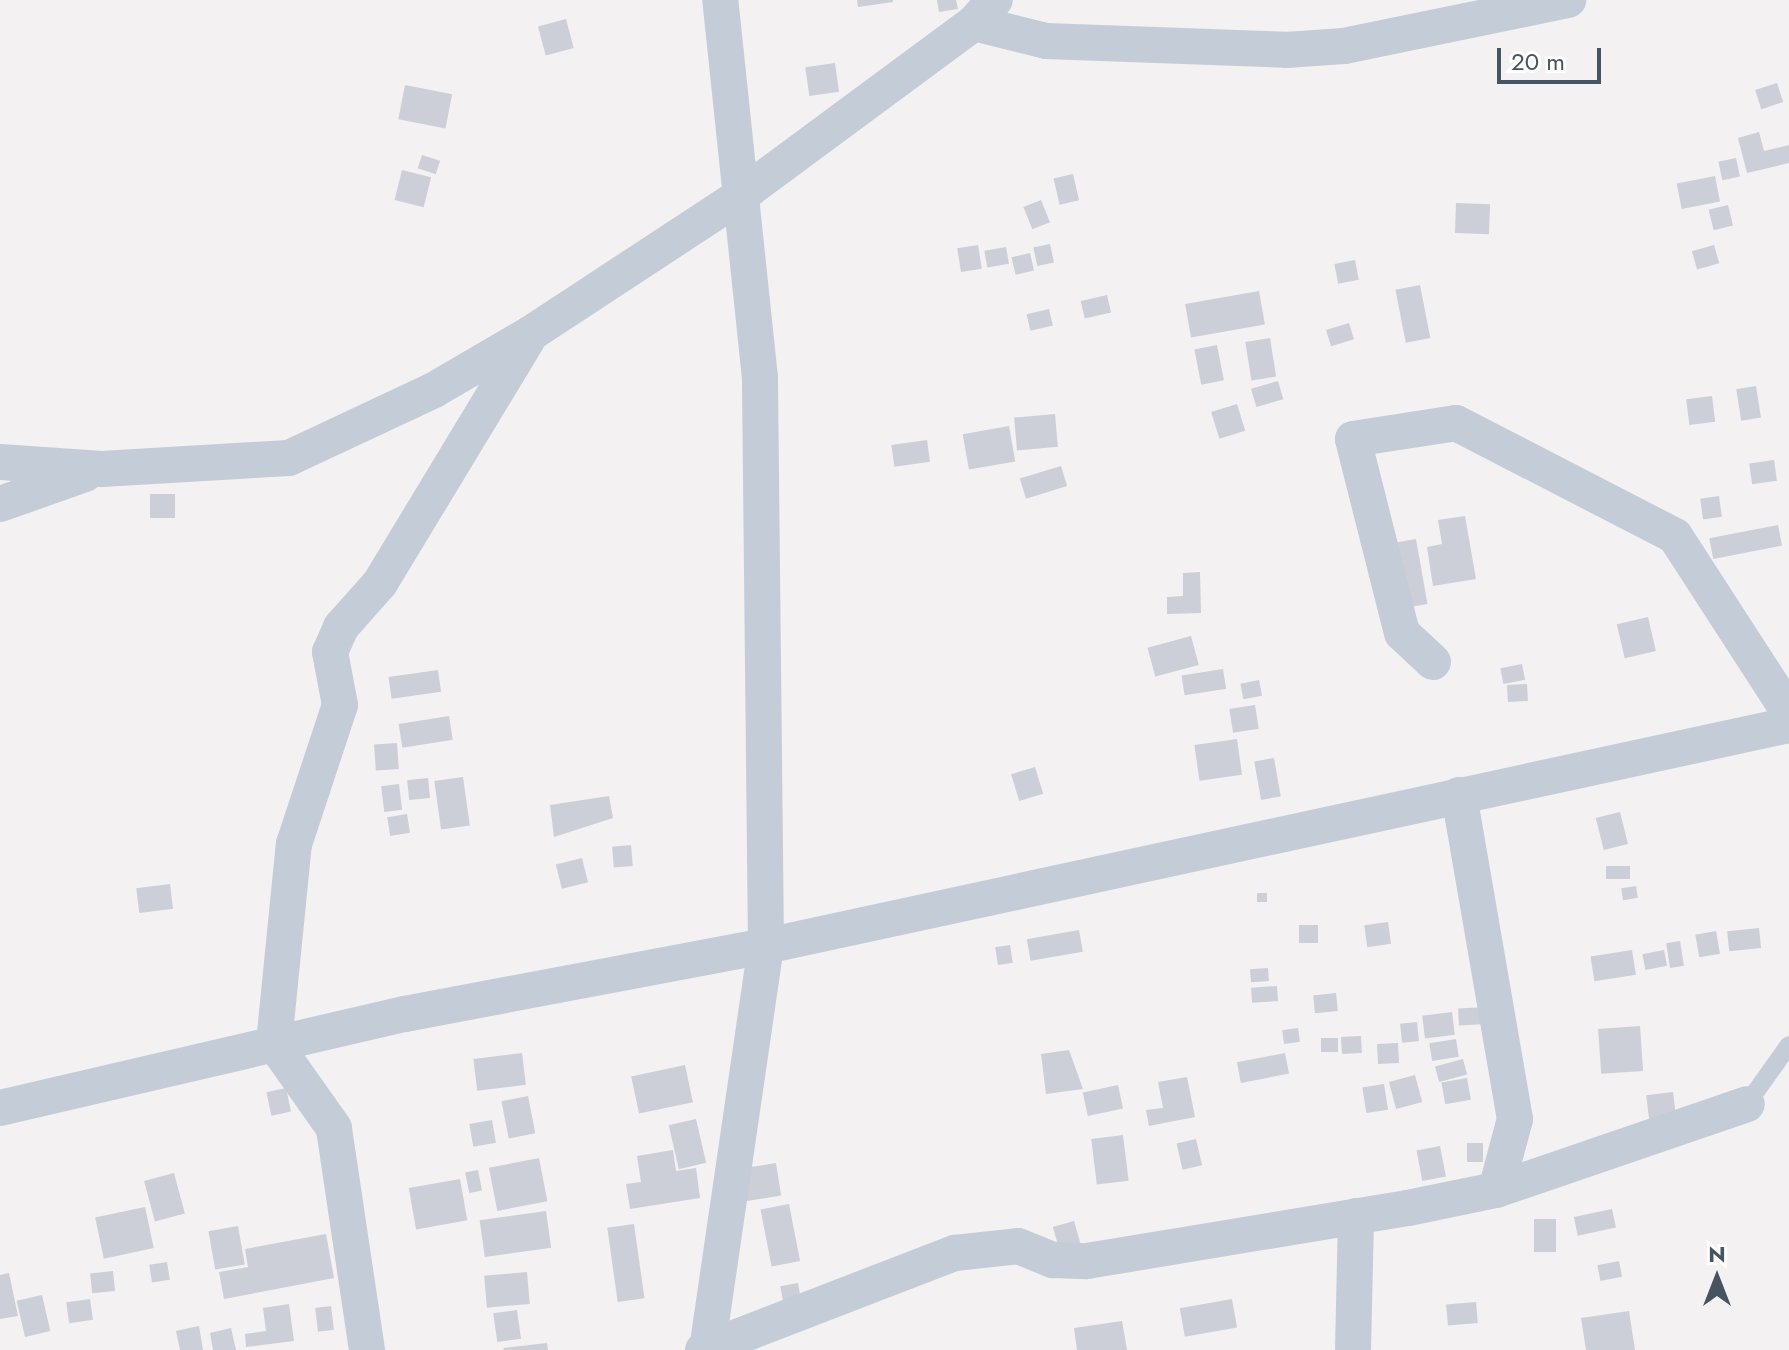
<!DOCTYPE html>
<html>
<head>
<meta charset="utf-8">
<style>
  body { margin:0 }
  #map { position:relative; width:1789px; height:1350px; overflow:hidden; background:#f3f1f1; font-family:Jost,sans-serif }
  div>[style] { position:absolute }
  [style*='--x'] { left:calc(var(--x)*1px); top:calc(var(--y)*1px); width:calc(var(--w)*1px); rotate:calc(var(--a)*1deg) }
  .building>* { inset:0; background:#cccfd7; transform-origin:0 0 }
  .service>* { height:18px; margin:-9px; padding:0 9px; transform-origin:9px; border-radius:9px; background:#c3ccd7 }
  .minor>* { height:36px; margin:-18px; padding:0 18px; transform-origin:18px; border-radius:18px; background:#c3ccd7 }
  span { translate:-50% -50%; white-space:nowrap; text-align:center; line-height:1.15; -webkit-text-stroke:7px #fff; paint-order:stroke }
  .north { position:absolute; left:1677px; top:1238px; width:80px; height:80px; -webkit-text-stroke:6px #fff; paint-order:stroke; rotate:0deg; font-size:22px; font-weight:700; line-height:32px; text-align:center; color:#465361 }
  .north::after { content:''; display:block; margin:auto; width:28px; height:36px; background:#465361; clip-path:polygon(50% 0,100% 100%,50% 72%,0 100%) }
  .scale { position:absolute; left:1497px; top:48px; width:104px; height:36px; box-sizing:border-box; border:4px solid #465361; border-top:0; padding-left:10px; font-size:24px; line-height:28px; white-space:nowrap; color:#465361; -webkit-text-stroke:6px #fff; paint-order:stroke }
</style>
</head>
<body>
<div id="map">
  <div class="building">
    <div style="clip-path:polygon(857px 0,893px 0,893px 2px,858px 7px)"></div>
    <div style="clip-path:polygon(937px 0,956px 0,958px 9px,939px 12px)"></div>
    <div style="left:566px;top:19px;width:30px;height:29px;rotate:75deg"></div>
    <div style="left:835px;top:63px;width:29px;height:30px;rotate:82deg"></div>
    <div style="left:1777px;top:83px;width:20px;height:23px;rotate:72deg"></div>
    <div style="left:405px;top:85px;width:48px;height:35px;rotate:11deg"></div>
    <div style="clip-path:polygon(1759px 132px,1764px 151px,1789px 145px,1789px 163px,1747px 173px,1738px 138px)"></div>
    <div style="left:422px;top:155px;width:19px;height:14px;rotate:18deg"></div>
    <div style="left:1736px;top:158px;width:19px;height:18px;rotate:78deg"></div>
    <div style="left:402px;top:170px;width:30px;height:31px;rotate:14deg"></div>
    <div style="left:1073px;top:174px;width:27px;height:20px;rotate:77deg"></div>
    <div style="left:1715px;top:176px;width:26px;height:39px;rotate:79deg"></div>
    <div style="left:1041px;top:200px;width:24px;height:19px;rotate:68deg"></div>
    <div style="left:1456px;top:203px;width:34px;height:30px;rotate:2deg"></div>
    <div style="left:1728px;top:205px;width:21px;height:20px;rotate:76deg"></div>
    <div style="left:1050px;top:244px;width:19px;height:17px;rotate:78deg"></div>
    <div style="left:978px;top:245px;width:24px;height:21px;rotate:81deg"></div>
    <div style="left:1714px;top:245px;width:19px;height:23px;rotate:74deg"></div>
    <div style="left:1006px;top:247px;width:17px;height:22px;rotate:80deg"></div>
    <div style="left:1030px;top:253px;width:18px;height:19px;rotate:77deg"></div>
    <div style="left:1355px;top:260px;width:20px;height:21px;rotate:79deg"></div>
    <div style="left:1420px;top:285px;width:54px;height:25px;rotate:79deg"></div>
    <div style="left:1259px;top:291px;width:34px;height:75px;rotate:80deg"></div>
    <div style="left:1107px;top:295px;width:18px;height:27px;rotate:77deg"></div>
    <div style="left:1049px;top:309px;width:17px;height:23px;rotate:77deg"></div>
    <div style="left:1349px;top:323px;width:17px;height:24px;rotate:73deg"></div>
    <div style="left:1270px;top:338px;width:39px;height:25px;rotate:81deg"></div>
    <div style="left:1217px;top:345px;width:36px;height:23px;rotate:79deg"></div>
    <div style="left:1278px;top:381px;width:19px;height:28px;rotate:74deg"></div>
    <div style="left:1756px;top:386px;width:32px;height:20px;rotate:81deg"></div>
    <div style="left:1712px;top:396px;width:26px;height:26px;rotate:83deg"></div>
    <div style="left:1237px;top:404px;width:28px;height:27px;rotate:73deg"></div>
    <div style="left:1055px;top:414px;width:33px;height:41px;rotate:85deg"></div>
    <div style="left:1009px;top:426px;width:36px;height:47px;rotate:80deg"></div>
    <div style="left:927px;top:440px;width:22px;height:36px;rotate:82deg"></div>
    <div style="left:1774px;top:460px;width:21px;height:25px;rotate:82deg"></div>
    <div style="left:1061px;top:466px;width:21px;height:43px;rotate:73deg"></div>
    <div style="left:150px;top:494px;width:25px;height:24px"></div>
    <div style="left:1719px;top:496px;width:21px;height:19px;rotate:82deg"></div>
    <div style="clip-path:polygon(1465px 516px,1476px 579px,1433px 586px,1427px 547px,1442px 544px,1438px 520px)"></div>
    <div style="left:1778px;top:525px;width:21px;height:70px;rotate:79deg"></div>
    <div style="left:1416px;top:539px;width:66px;height:23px;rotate:80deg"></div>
    <div style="clip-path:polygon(1200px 572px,1201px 613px,1167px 614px,1167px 597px,1183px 596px,1183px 573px)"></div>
    <div style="left:1648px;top:617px;width:35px;height:32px;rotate:77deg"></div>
    <div style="left:1191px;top:636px;width:30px;height:45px;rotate:75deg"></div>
    <div style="left:1522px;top:664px;width:16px;height:22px;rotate:79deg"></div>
    <div style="left:1223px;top:669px;width:20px;height:42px;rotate:81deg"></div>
    <div style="left:438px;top:670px;width:22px;height:50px;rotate:82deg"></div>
    <div style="left:1259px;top:680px;width:16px;height:19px;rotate:79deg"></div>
    <div style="left:1527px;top:684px;width:17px;height:20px;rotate:87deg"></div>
    <div style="left:1255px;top:705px;width:24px;height:26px;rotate:81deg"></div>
    <div style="left:449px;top:716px;width:24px;height:51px;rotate:81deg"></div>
    <div style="left:1237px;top:739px;width:36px;height:43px;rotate:82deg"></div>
    <div style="left:397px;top:743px;width:26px;height:23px;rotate:86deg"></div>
    <div style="left:1274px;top:758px;width:39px;height:20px;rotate:80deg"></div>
    <div style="left:1035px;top:767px;width:28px;height:25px;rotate:73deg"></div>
    <div style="left:463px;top:777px;width:49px;height:29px;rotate:82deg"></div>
    <div style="left:428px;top:778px;width:20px;height:21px;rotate:84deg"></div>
    <div style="left:399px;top:784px;width:26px;height:18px;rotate:83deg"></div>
    <div style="clip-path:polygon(609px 796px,613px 818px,554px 837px,550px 805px)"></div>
    <div style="left:1620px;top:812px;width:33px;height:25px;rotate:76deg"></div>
    <div style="left:407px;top:814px;width:19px;height:20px;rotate:81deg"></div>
    <div style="left:631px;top:845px;width:21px;height:19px;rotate:85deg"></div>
    <div style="left:582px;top:858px;width:25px;height:27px;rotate:76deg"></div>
    <div style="left:1630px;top:866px;width:13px;height:24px;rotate:90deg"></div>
    <div style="left:170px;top:884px;width:25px;height:34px;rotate:83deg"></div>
    <div style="left:1636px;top:886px;width:12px;height:15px;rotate:81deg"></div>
    <div style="left:1257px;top:893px;width:10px;height:9px"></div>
    <div style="left:1388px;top:922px;width:22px;height:24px;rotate:82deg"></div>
    <div style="left:1299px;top:925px;width:19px;height:18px"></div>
    <div style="left:1759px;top:928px;width:20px;height:32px;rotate:84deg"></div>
    <div style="left:1079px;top:930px;width:22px;height:53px;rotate:80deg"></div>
    <div style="left:1716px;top:931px;width:23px;height:21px;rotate:80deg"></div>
    <div style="left:1680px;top:941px;width:25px;height:14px;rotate:81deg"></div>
    <div style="left:1010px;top:945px;width:18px;height:15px;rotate:81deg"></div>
    <div style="left:1632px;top:950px;width:25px;height:42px;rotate:81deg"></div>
    <div style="left:1664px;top:950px;width:16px;height:22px;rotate:79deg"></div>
    <div style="left:1268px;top:968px;width:13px;height:18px;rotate:86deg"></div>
    <div style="left:1277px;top:986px;width:15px;height:26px;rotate:86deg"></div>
    <div style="left:1336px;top:993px;width:18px;height:23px;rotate:84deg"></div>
    <div style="left:1487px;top:1007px;width:17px;height:29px;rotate:87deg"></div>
    <div style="left:1452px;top:1012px;width:23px;height:30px;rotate:83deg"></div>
    <div style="left:1417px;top:1022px;width:19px;height:17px;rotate:84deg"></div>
    <div style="left:1640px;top:1026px;width:45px;height:42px;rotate:86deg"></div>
    <div style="left:1298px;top:1028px;width:14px;height:16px;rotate:82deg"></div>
    <div style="left:1361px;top:1036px;width:17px;height:20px;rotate:87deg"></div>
    <div style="left:1321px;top:1038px;width:17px;height:14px"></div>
    <div style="left:1456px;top:1039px;width:18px;height:27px;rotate:81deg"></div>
    <div style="left:1398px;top:1043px;width:20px;height:21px;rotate:87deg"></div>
    <div style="clip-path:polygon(1069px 1050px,1083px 1089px,1046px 1094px,1041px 1054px)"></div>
    <div style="left:522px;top:1053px;width:32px;height:49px;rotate:83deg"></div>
    <div style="left:1285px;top:1053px;width:21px;height:49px;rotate:79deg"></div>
    <div style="left:1463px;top:1059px;width:16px;height:29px;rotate:75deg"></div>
    <div style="left:685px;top:1065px;width:38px;height:55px;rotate:78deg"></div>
    <div style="left:1415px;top:1075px;width:28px;height:27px;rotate:75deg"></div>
    <div style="clip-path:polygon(1187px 1077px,1195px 1117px,1149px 1126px,1146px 1110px,1163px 1108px,1158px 1082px)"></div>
    <div style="left:1467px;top:1078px;width:22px;height:26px;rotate:80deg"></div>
    <div style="left:1384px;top:1084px;width:26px;height:22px;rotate:81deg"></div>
    <div style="left:1118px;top:1085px;width:24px;height:36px;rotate:78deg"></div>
    <div style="left:286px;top:1088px;width:24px;height:20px;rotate:78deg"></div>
    <div style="left:1673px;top:1092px;width:31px;height:27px;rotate:83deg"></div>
    <div style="left:528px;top:1096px;width:38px;height:27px;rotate:79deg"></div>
    <div style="left:696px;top:1119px;width:45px;height:28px;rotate:77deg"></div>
    <div style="left:492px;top:1120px;width:23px;height:23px;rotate:80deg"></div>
    <div style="left:1123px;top:1135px;width:46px;height:32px;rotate:83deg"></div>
    <div style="left:1196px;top:1139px;width:27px;height:20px;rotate:77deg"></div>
    <div style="left:1467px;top:1143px;width:16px;height:19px"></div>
    <div style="left:1440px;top:1146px;width:31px;height:24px;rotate:79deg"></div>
    <div style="clip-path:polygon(673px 1150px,676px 1171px,696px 1168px,700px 1198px,630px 1209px,626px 1184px,641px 1182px,637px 1156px)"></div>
    <div style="left:539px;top:1158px;width:44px;height:51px;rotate:79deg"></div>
    <div style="left:776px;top:1163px;width:33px;height:39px;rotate:81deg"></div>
    <div style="left:478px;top:1170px;width:21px;height:13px;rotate:79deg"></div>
    <div style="left:174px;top:1173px;width:42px;height:31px;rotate:75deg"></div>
    <div style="left:460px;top:1179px;width:42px;height:52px;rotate:80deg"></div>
    <div style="left:789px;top:1204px;width:58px;height:29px;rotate:79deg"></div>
    <div style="left:145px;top:1207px;width:42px;height:51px;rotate:78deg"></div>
    <div style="left:1612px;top:1209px;width:19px;height:39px;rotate:78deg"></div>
    <div style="left:546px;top:1211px;width:37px;height:67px;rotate:82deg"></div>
    <div style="left:1534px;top:1219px;width:22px;height:33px"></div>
    <div style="left:1074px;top:1221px;width:29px;height:22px;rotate:74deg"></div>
    <div style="left:634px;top:1224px;width:75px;height:27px;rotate:82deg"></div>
    <div style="left:238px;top:1226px;width:39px;height:30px;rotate:80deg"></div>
    <div style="clip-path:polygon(326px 1234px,334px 1278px,224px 1299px,219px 1272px,248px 1267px,245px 1249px)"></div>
    <div style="left:1619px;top:1261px;width:16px;height:22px;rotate:79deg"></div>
    <div style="left:167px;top:1262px;width:18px;height:18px;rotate:81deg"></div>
    <div style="left:113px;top:1271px;width:20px;height:23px;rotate:84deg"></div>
    <div style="left:527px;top:1272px;width:32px;height:43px;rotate:85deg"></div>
    <div style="clip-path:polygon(9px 1273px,18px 1316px,0 1319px,0 1275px)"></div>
    <div style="left:798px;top:1283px;width:22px;height:18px;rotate:80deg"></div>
    <div style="left:42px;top:1295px;width:37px;height:26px;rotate:77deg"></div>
    <div style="left:90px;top:1299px;width:21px;height:24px;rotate:82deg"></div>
    <div style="left:1232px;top:1299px;width:29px;height:53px;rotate:80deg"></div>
    <div style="left:1476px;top:1302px;width:21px;height:30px;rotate:85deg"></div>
    <div style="clip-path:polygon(289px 1304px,294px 1341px,246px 1347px,245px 1334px,266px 1331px,263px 1308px)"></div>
    <div style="left:331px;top:1306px;width:24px;height:16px;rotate:83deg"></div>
    <div style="left:517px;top:1310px;width:29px;height:24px;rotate:82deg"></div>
    <div style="clip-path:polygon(1629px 1311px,1635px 1350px,1586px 1350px,1581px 1318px)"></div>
    <div style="clip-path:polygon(1122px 1321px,1127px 1350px,1077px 1350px,1074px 1328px)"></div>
    <div style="clip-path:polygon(199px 1326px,203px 1350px,180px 1350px,176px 1331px)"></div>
    <div style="clip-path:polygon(231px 1328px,236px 1350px,213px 1350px,210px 1333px)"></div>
    <div style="clip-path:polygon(547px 1343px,548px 1350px,504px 1350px,503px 1348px)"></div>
  </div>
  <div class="service">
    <div style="--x:1747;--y:1104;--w:72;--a:-54.6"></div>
  </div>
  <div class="minor">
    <div style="--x:974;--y:23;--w:74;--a:14"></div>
    <div style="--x:1046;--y:41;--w:240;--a:2.1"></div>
    <div style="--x:1286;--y:50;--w:58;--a:-3.9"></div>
    <div style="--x:1344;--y:46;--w:229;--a:-11.6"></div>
    <div style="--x:0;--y:462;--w:102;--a:3.9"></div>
    <div style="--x:102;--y:469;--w:187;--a:-3.4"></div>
    <div style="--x:289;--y:458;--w:160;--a:-25.1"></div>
    <div style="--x:434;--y:390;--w:111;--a:-30.3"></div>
    <div style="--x:530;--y:334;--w:251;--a:-33.3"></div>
    <div style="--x:740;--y:196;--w:291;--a:-36.5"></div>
    <div style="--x:974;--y:23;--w:31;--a:-48"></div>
    <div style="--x:0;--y:504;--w:90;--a:-19.4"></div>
    <div style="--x:1433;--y:662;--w:42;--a:-136.9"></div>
    <div style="--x:1402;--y:633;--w:200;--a:-104.2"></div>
    <div style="--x:1353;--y:439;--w:104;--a:-8.8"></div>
    <div style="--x:1456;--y:423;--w:246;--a:27.3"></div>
    <div style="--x:1675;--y:536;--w:210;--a:57.1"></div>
    <div style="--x:1459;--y:795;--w:329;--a:80.2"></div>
    <div style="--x:1515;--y:1119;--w:73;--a:105"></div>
    <div style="--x:0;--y:1108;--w:416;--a:-13.1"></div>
    <div style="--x:405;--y:1014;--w:367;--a:-10.7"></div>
    <div style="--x:766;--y:946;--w:1047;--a:-12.19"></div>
    <div style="--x:367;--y:1350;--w:224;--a:-98.5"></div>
    <div style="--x:334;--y:1128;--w:104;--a:-125.2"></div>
    <div style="--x:274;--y:1043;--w:200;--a:-84.3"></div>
    <div style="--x:294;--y:844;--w:146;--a:-71.7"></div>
    <div style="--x:340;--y:705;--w:54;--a:-100.7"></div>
    <div style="--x:330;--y:652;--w:27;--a:-66"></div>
    <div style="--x:341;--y:627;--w:59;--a:-48.4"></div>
    <div style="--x:380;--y:583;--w:285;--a:-58.8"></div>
    <div style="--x:703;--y:1350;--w:270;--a:-21.1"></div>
    <div style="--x:955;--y:1253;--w:63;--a:-6.3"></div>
    <div style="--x:1018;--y:1246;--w:38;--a:22"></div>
    <div style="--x:1053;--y:1260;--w:34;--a:2"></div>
    <div style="--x:1087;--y:1261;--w:325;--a:-9.4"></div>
    <div style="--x:1408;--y:1208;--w:90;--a:-11.6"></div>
    <div style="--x:1496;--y:1190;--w:265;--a:-18.9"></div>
    <div style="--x:707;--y:1350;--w:408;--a:-81.7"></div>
    <div style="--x:766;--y:946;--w:568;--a:-90.61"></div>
    <div style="--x:760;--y:378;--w:380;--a:-96"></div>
    <div style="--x:1353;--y:1350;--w:134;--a:-88.7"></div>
  </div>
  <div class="north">N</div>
  <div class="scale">20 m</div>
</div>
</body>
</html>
